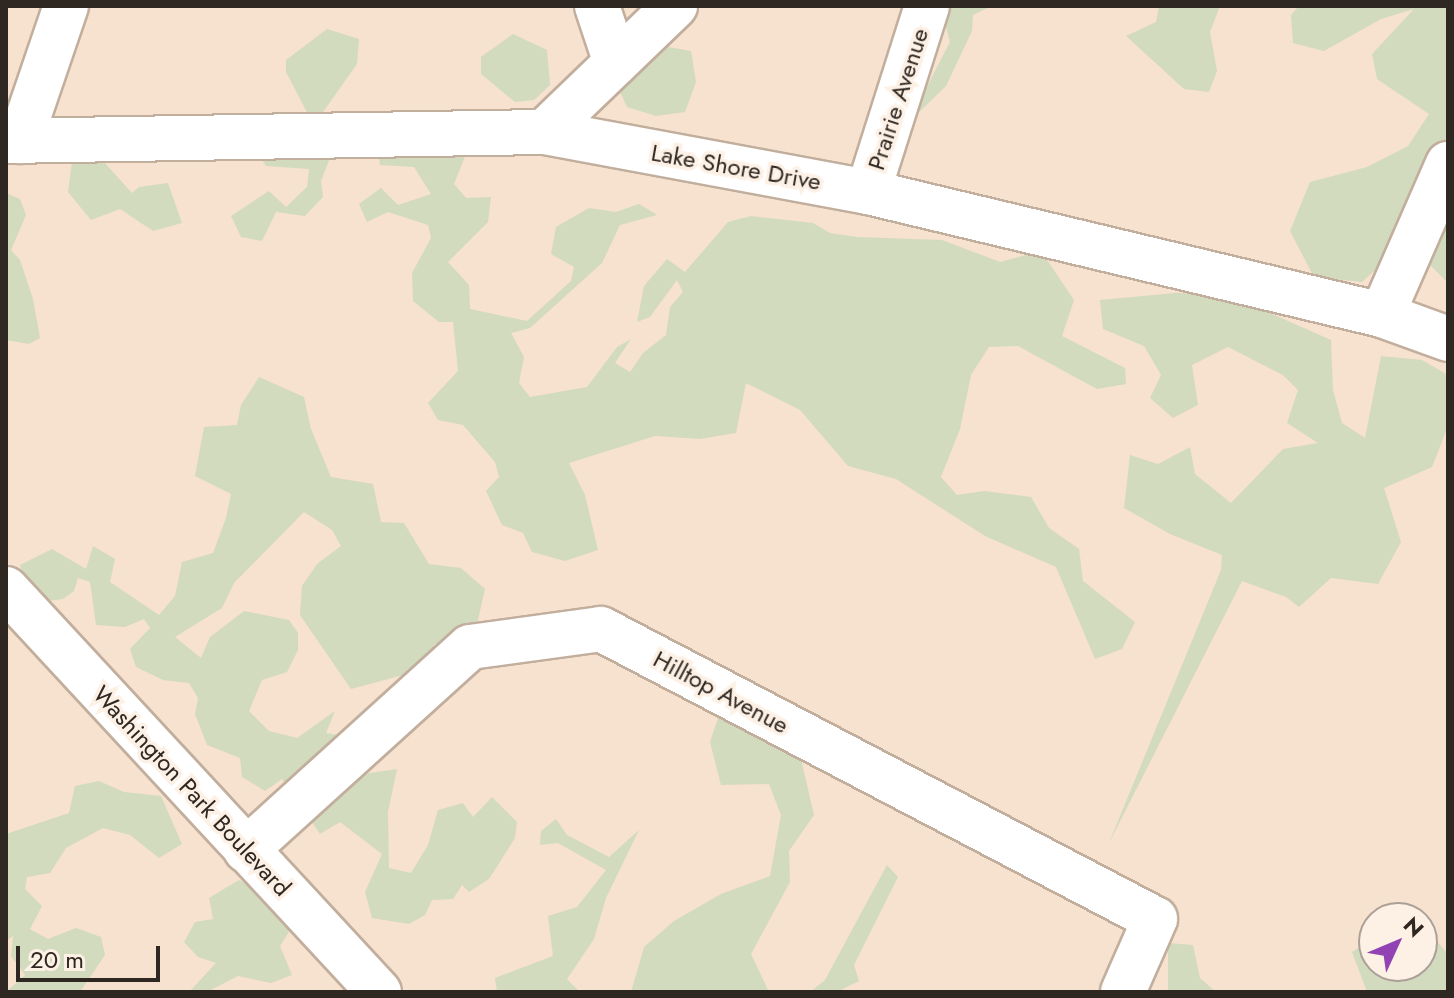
<!DOCTYPE html>
<html>
<head>
<meta charset="utf-8">
<style>
  body { margin:0 }
  #map { position:relative; width:1454px; height:998px; overflow:hidden; background:#f7e1cf; font-family:Jost,sans-serif }
  div>[style] { position:absolute }
  [style*='--x'] { left:calc(var(--x)*1px); top:calc(var(--y)*1px); width:calc(var(--w)*1px); rotate:calc(var(--a)*1deg) }
  .green>* { inset:0; background:#d2dbbe }
  .roads { filter:drop-shadow(2px 0 #c2ae9d) drop-shadow(-2px 0 #c2ae9d) drop-shadow(0 2px #c2ae9d) drop-shadow(0 -2px #c2ae9d) }
  .minor>* { height:44px; margin:-22px; padding:0 22px; transform-origin:22px; border-radius:22px; background:#fff }
  span { translate:-50% -50%; white-space:nowrap; text-align:center; line-height:1.15; -webkit-text-stroke:7px #fdf0e5; paint-order:stroke }
  .street-label { font-size:24px; color:#2f2721 }
  .frame { position:absolute; inset:0; border:8px solid #2f2721; pointer-events:none }
  .north { position:absolute; left:1358px; top:902px; width:80px; height:80px; box-sizing:border-box; background:#fdf0e5; border:2px solid #aba097; border-radius:50%; rotate:46deg; font-size:22px; font-weight:700; line-height:32px; text-align:center; color:#2f2721 }
  .north::after { content:''; display:block; margin:auto; width:28px; height:36px; background:#9143b4; clip-path:polygon(50% 0,100% 100%,50% 72%,0 100%) }
  .scale { position:absolute; left:16px; top:946px; width:144px; height:36px; box-sizing:border-box; border:4px solid #2f2721; border-top:0; padding-left:10px; font-size:24px; line-height:28px; white-space:nowrap; color:#2f2721; -webkit-text-stroke:6px #fdf0e5; paint-order:stroke }
</style>
</head>
<body>
<div id="map">
  <div class="green">
    <div style="clip-path:polygon(925px 6px,992px 6px,973px 15px,972px 31px,946px 86px,908px 123px,950px 42px,945px 23px)"></div>
    <div style="clip-path:polygon(1159px 6px,1220px 6px,1210px 32px,1217px 71px,1209px 92px,1184px 89px,1126px 36px,1156px 22px)"></div>
    <div style="clip-path:polygon(1299px 6px,1448px 6px,1448px 283px,1427px 262px,1388px 258px,1362px 282px,1314px 277px,1290px 231px,1310px 182px,1367px 167px,1408px 146px,1429px 114px,1377px 79px,1372px 54px,1414px 9px,1381px 19px,1324px 51px,1293px 43px,1291px 15px)"></div>
    <div style="clip-path:polygon(327px 29px,359px 39px,357px 64px,318px 119px,333px 150px,321px 181px,323px 197px,305px 216px,276px 212px,262px 241px,241px 237px,231px 216px,269px 191px,286px 207px,307px 187px,309px 169px,266px 166px,254px 148px,310px 118px,286px 72px,286px 60px)"></div>
    <div style="clip-path:polygon(513px 34px,547px 50px,550px 85px,534px 100px,515px 102px,481px 74px,481px 57px)"></div>
    <div style="clip-path:polygon(657px 45px,691px 51px,696px 82px,685px 112px,656px 116px,627px 107px,616px 83px)"></div>
    <div style="clip-path:polygon(468px 149px,454px 184px,466px 198px,491px 197px,488px 222px,448px 262px,469px 285px,470px 309px,527px 321px,571px 281px,574px 267px,551px 254px,556px 227px,589px 208px,616px 212px,639px 204px,657px 215px,620px 225px,602px 263px,530px 328px,511px 333px,524px 357px,519px 383px,530px 397px,587px 387px,617px 347px,631px 339px,615px 363px,630px 372px,643px 353px,666px 335px,670px 307px,683px 292px,677px 280px,650px 317px,637px 322px,644px 286px,667px 259px,685px 272px,728px 222px,751px 216px,813px 223px,830px 233px,857px 237px,942px 240px,1000px 262px,1041px 251px,1074px 300px,1062px 336px,1125px 368px,1126px 384px,1097px 389px,1018px 346px,989px 347px,971px 375px,960px 429px,941px 477px,957px 495px,984px 491px,1031px 497px,1049px 528px,1079px 549px,1083px 581px,1135px 622px,1122px 649px,1095px 659px,1056px 567px,985px 536px,896px 479px,848px 466px,800px 410px,746px 383px,736px 433px,700px 439px,655px 436px,569px 463px,585px 495px,598px 550px,565px 561px,532px 552px,523px 533px,502px 525px,486px 491px,499px 477px,495px 462px,463px 425px,438px 420px,428px 403px,458px 371px,453px 322px,439px 322px,413px 301px,412px 273px,431px 238px,428px 225px,388px 212px,367px 222px,359px 204px,381px 188px,398px 205px,431px 194px,414px 167px,380px 165px,378px 150px)"></div>
    <div style="clip-path:polygon(72px 162px,104px 162px,132px 193px,139px 187px,168px 183px,182px 223px,153px 231px,120px 209px,91px 220px,68px 192px)"></div>
    <div style="clip-path:polygon(6px 193px,20px 199px,26px 215px,11px 250px,20px 260px,33px 299px,40px 338px,29px 344px,6px 340px)"></div>
    <div style="clip-path:polygon(1175px 293px,1227px 294px,1331px 340px,1333px 390px,1342px 423px,1365px 438px,1381px 356px,1422px 360px,1448px 375px,1448px 426px,1432px 467px,1384px 488px,1401px 542px,1378px 584px,1331px 578px,1299px 607px,1286px 597px,1242px 581px,1109px 843px,1221px 570px,1222px 555px,1170px 534px,1124px 508px,1130px 455px,1158px 464px,1190px 447px,1195px 474px,1231px 503px,1283px 449px,1318px 443px,1287px 423px,1298px 390px,1283px 375px,1228px 347px,1192px 365px,1198px 405px,1173px 418px,1150px 398px,1161px 375px,1144px 346px,1103px 329px,1100px 300px)"></div>
    <div style="clip-path:polygon(259px 377px,304px 397px,311px 429px,331px 477px,373px 484px,381px 522px,404px 523px,429px 564px,461px 568px,485px 589px,475px 633px,433px 645px,448px 663px,351px 689px,300px 615px,302px 586px,317px 564px,341px 546px,332px 530px,304px 512px,234px 583px,222px 608px,175px 637px,201px 658px,210px 637px,244px 611px,289px 620px,298px 633px,298px 650px,287px 672px,262px 680px,249px 711px,269px 731px,297px 738px,335px 711px,326px 733px,352px 737px,343px 777px,397px 769px,388px 812px,389px 868px,411px 873px,428px 845px,438px 810px,463px 803px,473px 817px,492px 797px,517px 822px,515px 838px,489px 879px,469px 892px,462px 885px,453px 899px,432px 900px,425px 915px,409px 924px,372px 918px,365px 892px,382px 854px,340px 822px,320px 834px,282px 779px,265px 791px,242px 777px,240px 758px,207px 745px,195px 714px,198px 698px,189px 683px,163px 680px,136px 667px,130px 649px,150px 628px,144px 619px,125px 627px,96px 625px,90px 582px,78px 578px,74px 591px,63px 599px,33px 603px,20px 565px,52px 549px,86px 569px,93px 546px,115px 559px,110px 582px,159px 615px,175px 596px,182px 562px,213px 553px,226px 518px,231px 494px,195px 476px,204px 427px,237px 425px,241px 405px)"></div>
    <div style="clip-path:polygon(721px 709px,757px 724px,801px 759px,814px 815px,789px 851px,790px 882px,751px 954px,769px 992px,631px 992px,644px 947px,674px 921px,721px 894px,770px 876px,781px 815px,769px 784px,721px 785px,710px 742px)"></div>
    <div style="clip-path:polygon(99px 781px,124px 792px,161px 796px,182px 844px,159px 858px,130px 835px,103px 828px,66px 848px,50px 873px,27px 877px,25px 889px,42px 906px,30px 929px,48px 939px,76px 928px,101px 937px,105px 955px,80px 992px,6px 992px,25px 975px,11px 956px,13px 936px,6px 941px,6px 834px,69px 813px,75px 786px)"></div>
    <div style="clip-path:polygon(556px 819px,567px 835px,609px 857px,639px 830px,606px 898px,594px 939px,567px 979px,580px 992px,497px 992px,495px 978px,553px 956px,548px 916px,577px 907px,606px 870px,558px 843px,540px 845px,541px 831px)"></div>
    <div style="clip-path:polygon(887px 865px,898px 877px,854px 965px,859px 981px,837px 992px,810px 992px,825px 980px)"></div>
    <div style="clip-path:polygon(239px 880px,271px 897px,292px 927px,280px 946px,292px 975px,271px 983px,238px 976px,207px 992px,189px 992px,216px 963px,198px 957px,184px 942px,195px 922px,213px 919px,209px 898px)"></div>
    <div style="clip-path:polygon(1422px 924px,1448px 954px,1448px 992px,1367px 992px,1352px 952px,1374px 938px,1374px 966px,1422px 966px)"></div>
    <div style="clip-path:polygon(1168px 943px,1193px 945px,1200px 978px,1216px 992px,1168px 992px)"></div>
  </div>
  <div class="roads">
    <div class="minor">
      <div style="--x:597;--y:6;--w:60;--a:71.6"></div>
      <div style="--x:544;--y:132;--w:182;--a:-43.9"></div>
      <div style="--x:6;--y:141;--w:538;--a:-0.96"></div>
      <div style="--x:544;--y:132;--w:330;--a:10.5"></div>
      <div style="--x:868;--y:192;--w:529;--a:13.46"></div>
      <div style="--x:1382;--y:315;--w:70;--a:20"></div>
      <div style="--x:20;--y:141;--w:143;--a:-71.2"></div>
      <div style="--x:868;--y:192;--w:195;--a:-72.4"></div>
      <div style="--x:1382;--y:315;--w:165;--a:-66.4"></div>
      <div style="--x:6;--y:589;--w:549;--a:47.21"></div>
      <div style="--x:246;--y:850;--w:302;--a:-42.2"></div>
      <div style="--x:470;--y:647;--w:132;--a:-7.8"></div>
      <div style="--x:601;--y:629;--w:625;--a:27.63"></div>
      <div style="--x:1155;--y:919;--w:80;--a:113.7"></div>
    </div>
  </div>
  <div class="street-label">
    <span style="left:898px;top:99px;rotate:-72deg">Prairie Avenue</span>
    <span style="left:736px;top:167px;rotate:10deg">Lake Shore Drive</span>
    <span style="left:721px;top:692px;rotate:28deg">Hilltop Avenue</span>
    <span style="left:192px;top:791px;rotate:47deg">Washington Park Boulevard</span>
  </div>
  <div class="frame"></div>
  <div class="north">N</div>
  <div class="scale">20 m</div>
</div>
</body>
</html>
